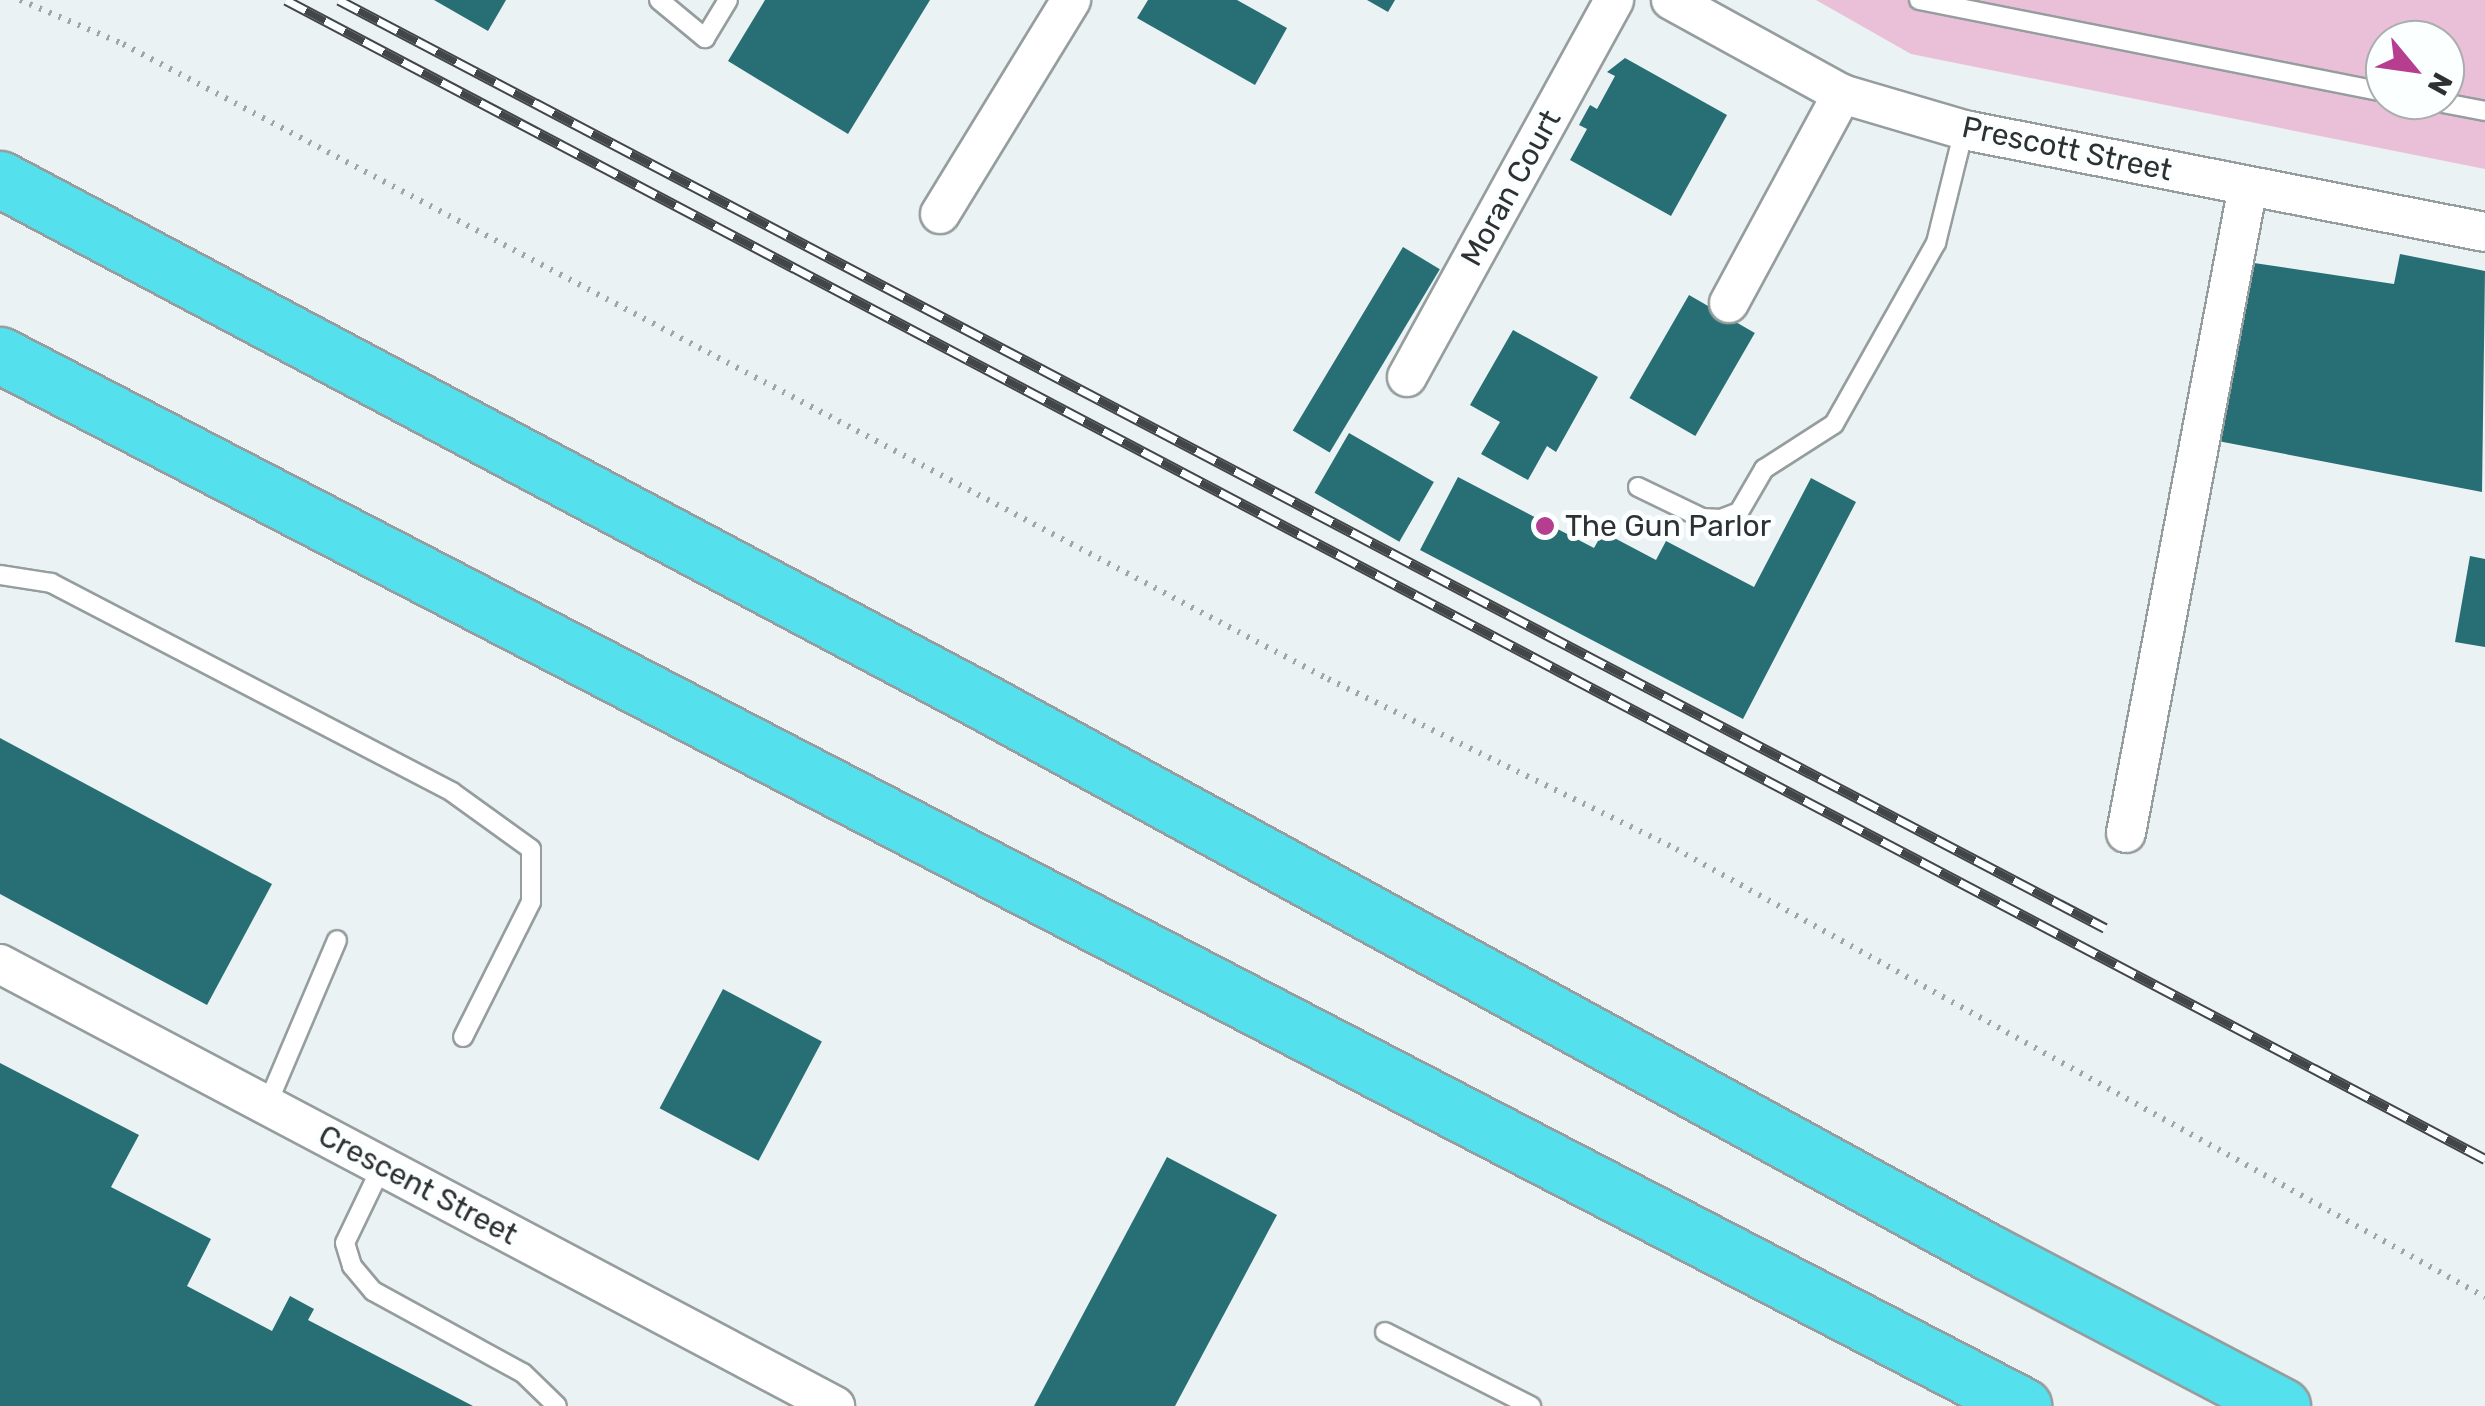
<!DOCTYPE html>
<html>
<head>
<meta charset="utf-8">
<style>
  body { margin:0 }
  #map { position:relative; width:2485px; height:1406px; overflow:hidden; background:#eaf2f3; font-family:Rubik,sans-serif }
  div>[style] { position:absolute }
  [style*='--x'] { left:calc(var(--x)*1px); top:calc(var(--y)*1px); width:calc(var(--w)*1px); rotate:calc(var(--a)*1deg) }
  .green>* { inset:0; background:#eac0d8 }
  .building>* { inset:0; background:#286f75; transform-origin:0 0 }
  .path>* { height:6px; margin-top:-3px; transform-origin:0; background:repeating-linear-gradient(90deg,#a0a6a7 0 2.5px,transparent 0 10.5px) }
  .roads { filter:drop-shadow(2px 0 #969d9e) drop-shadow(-2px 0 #969d9e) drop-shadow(0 2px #969d9e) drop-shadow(0 -2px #969d9e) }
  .service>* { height:18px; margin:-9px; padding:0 9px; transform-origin:9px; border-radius:9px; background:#fff }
  .minor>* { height:38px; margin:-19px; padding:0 19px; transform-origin:19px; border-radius:19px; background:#fff }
  .motorway>* { height:55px; margin:-27.5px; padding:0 27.5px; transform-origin:27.5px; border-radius:27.5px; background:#54e1ed }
  .rail>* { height:11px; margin-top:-5.5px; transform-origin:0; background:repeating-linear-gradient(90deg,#fbffff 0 22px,#434647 0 44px); box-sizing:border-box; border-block:2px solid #434647 }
  .dots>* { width:28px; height:28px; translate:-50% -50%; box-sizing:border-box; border:5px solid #fbffff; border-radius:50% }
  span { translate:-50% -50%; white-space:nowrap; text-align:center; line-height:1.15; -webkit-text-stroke:10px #fbffff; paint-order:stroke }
  .street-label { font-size:30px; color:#2e3131 }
  .poi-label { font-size:30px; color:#2e3131 }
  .left { translate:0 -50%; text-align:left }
  .north { position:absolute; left:2365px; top:20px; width:100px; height:100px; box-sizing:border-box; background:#fbffff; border:2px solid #a9adad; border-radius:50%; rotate:119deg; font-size:28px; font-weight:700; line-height:40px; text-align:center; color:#2e3131 }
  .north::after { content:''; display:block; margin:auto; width:35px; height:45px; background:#b73d91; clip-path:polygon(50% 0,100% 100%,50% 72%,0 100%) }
</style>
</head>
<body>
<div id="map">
  <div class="green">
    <div style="clip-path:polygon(evenodd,1816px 0,2485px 0,2485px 169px,1911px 54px,1816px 0,2385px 40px,2445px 40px,2445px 100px,2385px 100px,2385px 40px)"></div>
  </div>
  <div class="building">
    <div style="clip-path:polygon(434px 0,506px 0,488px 31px)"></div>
    <div style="clip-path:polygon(765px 0,930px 0,848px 134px,728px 61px)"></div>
    <div style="clip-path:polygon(1148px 0,1237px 0,1287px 28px,1255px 85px,1137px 18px)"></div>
    <div style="clip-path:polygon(1367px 0,1395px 0,1388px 12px)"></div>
    <div style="clip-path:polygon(1625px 58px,1727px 115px,1671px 216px,1570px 160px,1587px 129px,1579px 125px,1590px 105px,1597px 109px,1615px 76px,1607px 72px)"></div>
    <div style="left:1403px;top:247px;width:43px;height:214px;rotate:31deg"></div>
    <div style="clip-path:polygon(2400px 254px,2485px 271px,2482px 492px,2218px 441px,2254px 263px,2394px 284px)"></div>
    <div style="left:1689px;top:295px;width:76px;height:119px;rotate:30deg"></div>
    <div style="clip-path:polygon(1513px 330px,1598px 377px,1556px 452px,1547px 446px,1528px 480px,1481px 454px,1500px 422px,1470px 405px)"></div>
    <div style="left:1349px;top:433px;width:98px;height:69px;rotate:30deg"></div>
    <div style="clip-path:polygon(1458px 477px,1594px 548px,1603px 532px,1656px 560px,1666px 541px,1754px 587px,1811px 478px,1856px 502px,1743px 719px,1420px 550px)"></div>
    <div style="clip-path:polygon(2470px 556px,2485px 559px,2485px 647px,2455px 642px)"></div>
    <div style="clip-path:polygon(0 738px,272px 884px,207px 1005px,0 894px)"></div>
    <div style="left:723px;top:989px;width:112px;height:135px;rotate:28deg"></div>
    <div style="clip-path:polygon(0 1063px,139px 1135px,111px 1187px,211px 1239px,187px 1286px,272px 1331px,290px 1296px,314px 1309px,308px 1320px,473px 1406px,0 1406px)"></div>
    <div style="clip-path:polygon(1167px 1157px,1277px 1215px,1175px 1406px,1034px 1406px)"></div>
  </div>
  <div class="path">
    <div style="--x:20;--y:0;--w:112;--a:23.1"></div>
    <div style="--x:123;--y:44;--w:1362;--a:27.79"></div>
    <div style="--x:1328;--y:679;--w:387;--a:26"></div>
    <div style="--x:1676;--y:849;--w:925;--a:28.98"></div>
  </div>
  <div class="roads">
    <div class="service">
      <div style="--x:659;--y:0;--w:60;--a:39.6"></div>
      <div style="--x:705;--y:38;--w:44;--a:-58.8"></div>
      <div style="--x:1919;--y:0;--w:475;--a:11.2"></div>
      <div style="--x:2428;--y:100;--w:58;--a:10.9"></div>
      <div style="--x:1638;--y:487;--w:71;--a:25.8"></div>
      <div style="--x:1702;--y:518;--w:19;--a:3"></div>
      <div style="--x:1721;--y:519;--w:19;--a:-21"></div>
      <div style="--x:1739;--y:512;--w:50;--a:-59.8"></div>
      <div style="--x:1764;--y:469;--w:83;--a:-32.7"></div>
      <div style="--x:1834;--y:424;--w:208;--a:-60.6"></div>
      <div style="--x:1936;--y:243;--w:116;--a:-76.1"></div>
      <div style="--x:0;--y:575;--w:52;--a:8.9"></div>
      <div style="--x:51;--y:583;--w:452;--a:27.5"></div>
      <div style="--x:452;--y:792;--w:97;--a:35.8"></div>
      <div style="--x:531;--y:849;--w:53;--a:90"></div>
      <div style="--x:531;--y:902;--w:151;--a:116.7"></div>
      <div style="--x:267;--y:1105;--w:179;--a:-67"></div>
      <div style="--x:382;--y:1166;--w:85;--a:115.7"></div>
      <div style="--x:345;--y:1243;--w:24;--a:73"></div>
      <div style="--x:352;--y:1266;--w:33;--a:50"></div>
      <div style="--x:373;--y:1291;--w:171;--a:28.7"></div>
      <div style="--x:523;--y:1373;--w:47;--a:44.1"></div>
      <div style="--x:1385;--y:1332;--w:164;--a:26.9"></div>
    </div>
    <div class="minor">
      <div style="--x:1671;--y:0;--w:195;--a:28.8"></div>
      <div style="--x:1842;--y:94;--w:127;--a:16.4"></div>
      <div style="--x:1964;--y:130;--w:531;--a:11.08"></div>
      <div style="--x:940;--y:214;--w:251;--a:-58.5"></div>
      <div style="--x:1729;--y:303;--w:238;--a:-61.6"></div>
      <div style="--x:1407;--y:377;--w:430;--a:-61.2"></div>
      <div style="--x:2126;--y:833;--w:658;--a:-79.32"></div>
      <div style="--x:0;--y:964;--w:945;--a:27.89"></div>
    </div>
    <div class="motorway">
      <div style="--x:0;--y:179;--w:1114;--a:27.99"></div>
      <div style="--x:984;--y:702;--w:1147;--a:28.71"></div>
      <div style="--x:1990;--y:1253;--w:330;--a:27.7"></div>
      <div style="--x:0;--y:355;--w:2280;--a:27.45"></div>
    </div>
  </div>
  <div class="rail">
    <div style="--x:286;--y:0;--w:2486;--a:27.79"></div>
    <div style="--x:339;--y:0;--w:1995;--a:27.72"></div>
  </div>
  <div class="dots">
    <div style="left:1545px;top:526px;background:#b73d91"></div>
  </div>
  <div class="street-label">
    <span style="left:2067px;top:149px;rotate:12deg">Prescott Street</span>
    <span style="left:1511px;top:188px;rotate:-61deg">Moran Court</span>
    <span style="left:418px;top:1185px;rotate:28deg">Crescent Street</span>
  </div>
  <div class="poi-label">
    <span class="left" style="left:1565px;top:526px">The Gun Parlor</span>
  </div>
  <div class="north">N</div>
</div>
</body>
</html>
